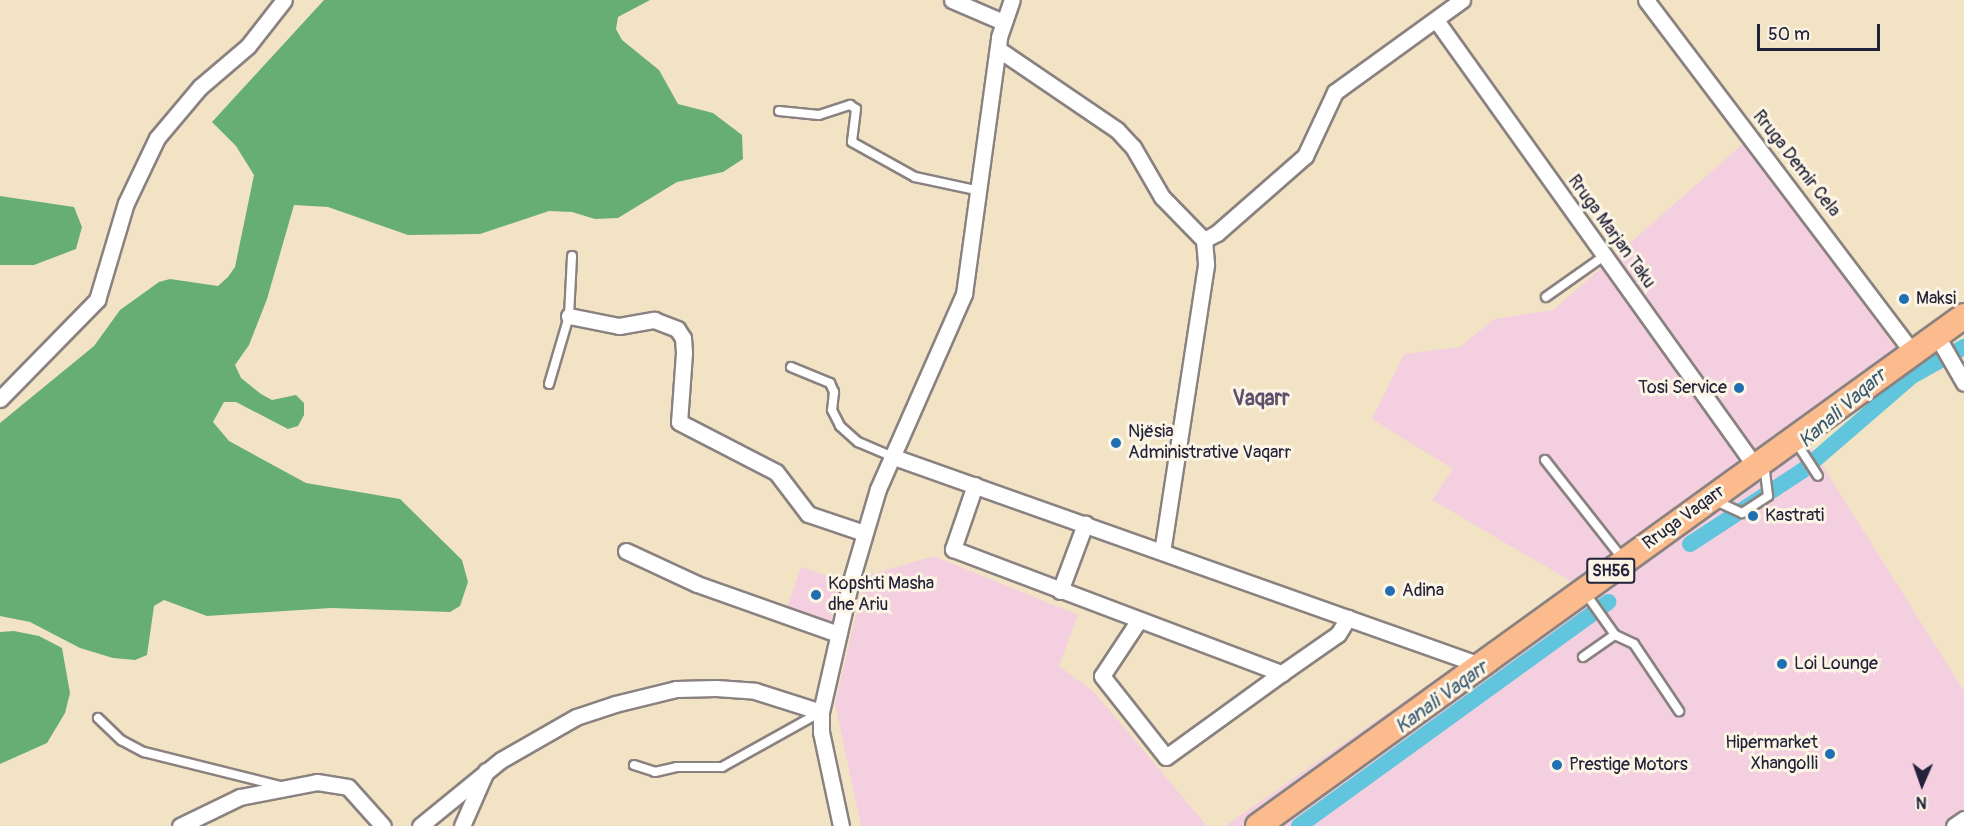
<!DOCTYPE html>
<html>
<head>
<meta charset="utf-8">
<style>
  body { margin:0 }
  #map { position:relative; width:1964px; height:826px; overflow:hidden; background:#f3e3c5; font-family:Pangolin,sans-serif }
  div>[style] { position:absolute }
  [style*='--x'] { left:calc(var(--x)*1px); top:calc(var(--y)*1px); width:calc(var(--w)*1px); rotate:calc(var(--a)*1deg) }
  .built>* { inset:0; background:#f3cfdf; transform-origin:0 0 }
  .forest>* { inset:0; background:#66ae74 }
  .canal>* { height:16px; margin:-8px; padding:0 8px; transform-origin:8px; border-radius:8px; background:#60c5dd }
  .roads { filter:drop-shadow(2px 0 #8a8280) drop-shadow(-2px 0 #8a8280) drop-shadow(0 2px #8a8280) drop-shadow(0 -2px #8a8280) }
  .lane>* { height:8px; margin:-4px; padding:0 4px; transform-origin:4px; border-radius:4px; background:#fff }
  .street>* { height:15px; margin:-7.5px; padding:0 7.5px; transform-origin:7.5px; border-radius:7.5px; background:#fff }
  .primary>* { height:24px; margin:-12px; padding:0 12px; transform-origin:12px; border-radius:12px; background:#fbbb8c }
  .dots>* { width:16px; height:16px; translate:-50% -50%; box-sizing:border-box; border:3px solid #fcf5e5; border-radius:50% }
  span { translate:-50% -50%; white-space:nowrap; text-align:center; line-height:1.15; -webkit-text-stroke:6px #fcf5e5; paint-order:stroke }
  .shield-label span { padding:2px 4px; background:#fcf5e5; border:2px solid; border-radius:4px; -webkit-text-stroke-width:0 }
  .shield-label { font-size:16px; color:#22223b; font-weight:700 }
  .street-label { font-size:18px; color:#22223b }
  .poi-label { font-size:18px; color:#22223b }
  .left { translate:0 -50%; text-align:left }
  .right { translate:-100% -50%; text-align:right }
  .water-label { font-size:20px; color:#385b74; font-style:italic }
  .quarter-label { font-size:21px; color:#5f516c; font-weight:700 }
  .north { position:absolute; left:1892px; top:754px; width:60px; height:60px; -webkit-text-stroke:4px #fcf5e5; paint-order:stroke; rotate:182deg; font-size:16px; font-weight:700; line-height:24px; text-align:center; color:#22223b }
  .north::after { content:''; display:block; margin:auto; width:21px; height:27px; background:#22223b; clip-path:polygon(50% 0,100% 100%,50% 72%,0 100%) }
  .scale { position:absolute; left:1757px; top:24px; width:123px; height:27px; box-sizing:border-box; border:3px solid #22223b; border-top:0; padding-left:8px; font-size:18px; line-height:21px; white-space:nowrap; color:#22223b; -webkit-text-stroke:4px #fcf5e5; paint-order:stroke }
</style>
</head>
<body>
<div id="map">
  <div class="built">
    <div style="clip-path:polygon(1744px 143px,1900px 354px,1809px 444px,1964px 691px,1964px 826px,1225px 826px,1574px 583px,1432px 500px,1453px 469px,1372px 419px,1404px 354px,1460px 347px,1494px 319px,1553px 310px)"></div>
    <div style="clip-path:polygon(934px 556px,1078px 615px,1059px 666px,1095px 693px,1207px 826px,861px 826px,835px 704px,865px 576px)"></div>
    <div style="left:801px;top:567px;width:46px;height:43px;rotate:19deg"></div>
  </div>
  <div class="forest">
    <div style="clip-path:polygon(324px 0,650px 0,618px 17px,616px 29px,622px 40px,659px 70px,678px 104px,713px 113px,742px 135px,743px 159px,723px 172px,677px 182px,618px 218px,595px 219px,572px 212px,549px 211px,480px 234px,408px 235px,328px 207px,294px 205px,267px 299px,249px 345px,235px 365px,241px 378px,261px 394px,272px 400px,296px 395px,304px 403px,304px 415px,298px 426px,288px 429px,236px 402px,224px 402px,213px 422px,229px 441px,306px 483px,400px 499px,462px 560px,468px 582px,460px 606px,450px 612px,331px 608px,207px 616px,164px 600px,154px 606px,147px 655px,135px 660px,113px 658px,80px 648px,30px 622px,0 616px,0 423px,94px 346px,120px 310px,159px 282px,170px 279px,218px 286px,228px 277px,235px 267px,254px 175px,236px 146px,212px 122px)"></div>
    <div style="clip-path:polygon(0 196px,74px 207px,82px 227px,76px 249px,34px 265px,0 265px)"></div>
    <div style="clip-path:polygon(14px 631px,39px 636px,62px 648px,70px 693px,65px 713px,47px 743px,0 764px,0 632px)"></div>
  </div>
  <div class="canal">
    <div style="--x:1690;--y:544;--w:134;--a:-33.1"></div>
    <div style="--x:1802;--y:471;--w:145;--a:-40.8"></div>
    <div style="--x:1912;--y:376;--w:60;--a:-29.1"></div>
    <div style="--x:1299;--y:826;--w:382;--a:-35.9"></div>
  </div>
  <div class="roads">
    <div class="lane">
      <div style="--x:779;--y:111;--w:40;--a:5.7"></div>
      <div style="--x:819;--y:115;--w:33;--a:-18"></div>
      <div style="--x:850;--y:105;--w:7;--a:34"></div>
      <div style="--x:856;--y:109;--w:33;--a:97"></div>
      <div style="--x:852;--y:142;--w:72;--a:29.1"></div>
      <div style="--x:915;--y:177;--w:66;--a:12.2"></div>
      <div style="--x:1546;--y:297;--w:71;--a:-35.3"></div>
      <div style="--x:791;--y:367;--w:42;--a:22.3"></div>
      <div style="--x:830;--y:383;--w:10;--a:66"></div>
      <div style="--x:834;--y:392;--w:18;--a:96"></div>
      <div style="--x:832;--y:410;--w:18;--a:63"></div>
      <div style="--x:840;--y:426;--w:24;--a:42"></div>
      <div style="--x:858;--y:442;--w:36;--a:23"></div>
      <div style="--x:549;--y:384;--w:71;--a:-73.6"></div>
      <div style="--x:569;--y:316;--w:60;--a:-87.1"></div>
      <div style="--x:1796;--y:442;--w:40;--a:57.1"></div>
      <div style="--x:1545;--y:460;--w:125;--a:51.8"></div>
      <div style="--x:1714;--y:500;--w:31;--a:25"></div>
      <div style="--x:1742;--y:513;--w:31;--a:-33"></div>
      <div style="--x:1768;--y:496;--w:31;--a:-97"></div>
      <div style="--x:1586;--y:594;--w:50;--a:54.7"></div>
      <div style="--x:1615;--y:635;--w:21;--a:25"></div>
      <div style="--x:1634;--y:644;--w:81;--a:56.1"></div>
      <div style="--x:1583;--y:657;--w:39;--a:-35"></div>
      <div style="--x:98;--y:718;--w:32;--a:44"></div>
      <div style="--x:121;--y:740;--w:26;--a:28"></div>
      <div style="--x:144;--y:752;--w:140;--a:14"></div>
      <div style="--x:634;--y:765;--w:22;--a:18"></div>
      <div style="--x:655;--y:772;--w:22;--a:-13"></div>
      <div style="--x:676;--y:767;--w:46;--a:0"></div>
      <div style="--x:722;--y:767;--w:111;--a:-29.1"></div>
    </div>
    <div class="street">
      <div style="--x:952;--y:0;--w:56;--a:23.3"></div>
      <div style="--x:1646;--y:0;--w:443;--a:52.9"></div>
      <div style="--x:1436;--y:20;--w:548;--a:54.43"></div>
      <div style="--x:998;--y:49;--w:144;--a:34.2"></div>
      <div style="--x:1117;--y:130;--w:23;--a:47"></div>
      <div style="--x:1133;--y:147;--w:58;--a:59.9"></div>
      <div style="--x:1162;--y:197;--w:60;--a:45.7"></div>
      <div style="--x:1204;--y:240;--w:25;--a:85"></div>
      <div style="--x:1206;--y:265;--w:289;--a:98.7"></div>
      <div style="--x:1204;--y:240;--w:15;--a:-28"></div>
      <div style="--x:1217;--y:233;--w:117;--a:-41.2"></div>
      <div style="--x:1305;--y:156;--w:71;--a:-64.9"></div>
      <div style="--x:1335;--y:92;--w:157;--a:-35.9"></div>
      <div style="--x:569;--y:316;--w:51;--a:11.3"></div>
      <div style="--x:619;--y:326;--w:36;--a:-10"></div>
      <div style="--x:654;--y:320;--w:25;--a:21"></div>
      <div style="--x:677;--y:329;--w:11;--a:56"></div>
      <div style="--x:683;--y:338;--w:15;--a:86"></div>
      <div style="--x:684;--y:353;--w:69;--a:94.1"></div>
      <div style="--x:679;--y:422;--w:109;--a:27.3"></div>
      <div style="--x:776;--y:472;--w:53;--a:52.7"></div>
      <div style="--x:808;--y:514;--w:59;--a:18.7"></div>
      <div style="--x:1937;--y:336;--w:54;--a:60.1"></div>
      <div style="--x:0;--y:399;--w:139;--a:-45.6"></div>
      <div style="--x:97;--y:300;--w:101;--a:-73.4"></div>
      <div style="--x:126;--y:203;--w:72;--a:-64.5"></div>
      <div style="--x:157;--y:138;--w:67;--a:-49.9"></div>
      <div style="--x:200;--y:87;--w:63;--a:-40.5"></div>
      <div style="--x:248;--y:46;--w:58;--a:-52"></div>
      <div style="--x:891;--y:456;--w:625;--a:19.54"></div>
      <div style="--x:975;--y:485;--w:68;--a:109"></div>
      <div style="--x:953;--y:549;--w:352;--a:20.7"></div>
      <div style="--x:1282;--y:673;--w:68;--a:-34.9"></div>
      <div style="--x:1338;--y:634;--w:19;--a:-58"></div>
      <div style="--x:626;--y:551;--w:78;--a:24.9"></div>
      <div style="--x:697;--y:584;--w:150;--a:19.5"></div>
      <div style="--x:1060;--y:591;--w:72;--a:-69.5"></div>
      <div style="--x:1139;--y:620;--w:67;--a:123.5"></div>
      <div style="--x:1102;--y:676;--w:103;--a:51.7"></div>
      <div style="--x:1166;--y:757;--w:143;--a:-35.9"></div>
      <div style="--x:180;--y:826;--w:67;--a:-25.8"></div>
      <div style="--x:240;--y:797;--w:78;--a:-11"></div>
      <div style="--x:317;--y:782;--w:31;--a:9"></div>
      <div style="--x:348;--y:787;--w:52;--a:48.1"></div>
      <div style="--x:420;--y:826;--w:104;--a:-39.2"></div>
      <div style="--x:501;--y:760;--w:86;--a:-29.8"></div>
      <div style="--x:576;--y:717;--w:41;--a:-18.4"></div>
      <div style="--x:615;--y:704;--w:63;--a:-13.8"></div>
      <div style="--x:676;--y:689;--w:40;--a:-1.4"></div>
      <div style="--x:716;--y:688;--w:39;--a:4"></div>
      <div style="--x:755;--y:691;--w:69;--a:17.7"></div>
      <div style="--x:462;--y:826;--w:60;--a:-66.4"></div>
      <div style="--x:841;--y:826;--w:96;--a:-102"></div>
      <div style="--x:821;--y:732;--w:20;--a:-90"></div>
      <div style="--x:821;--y:712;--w:131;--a:-77.2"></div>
      <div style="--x:850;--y:584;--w:99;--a:-73.6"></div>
      <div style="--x:878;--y:489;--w:213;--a:-66.2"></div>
      <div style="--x:964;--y:294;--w:259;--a:-82.2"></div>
      <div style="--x:999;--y:37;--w:39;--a:-71"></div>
      <div style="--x:1954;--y:826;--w:12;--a:-35"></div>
    </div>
    <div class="primary">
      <div style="--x:1258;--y:826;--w:871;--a:-35.84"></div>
    </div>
  </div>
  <div class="dots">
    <div style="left:1904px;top:299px;background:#1f6fb2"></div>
    <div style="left:1739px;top:388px;background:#1f6fb2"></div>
    <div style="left:1116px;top:443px;background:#1f6fb2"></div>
    <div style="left:1753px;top:516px;background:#1f6fb2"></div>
    <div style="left:1390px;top:591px;background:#1f6fb2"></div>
    <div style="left:816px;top:595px;background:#1f6fb2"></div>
    <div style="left:1782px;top:664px;background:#1f6fb2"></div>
    <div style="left:1830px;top:754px;background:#1f6fb2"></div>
    <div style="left:1557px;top:765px;background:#1f6fb2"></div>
  </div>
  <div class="shield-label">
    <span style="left:1611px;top:571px">SH56</span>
  </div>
  <div class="street-label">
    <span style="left:1796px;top:164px;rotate:52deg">Rruga Demir Cela</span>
    <span style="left:1611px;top:232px;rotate:54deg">Rruga Marjan Taku</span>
    <span style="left:1684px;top:518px;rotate:-36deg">Rruga Vaqarr</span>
  </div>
  <div class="poi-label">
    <span class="left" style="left:1916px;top:299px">Maksi</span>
    <span class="right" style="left:1727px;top:388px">Tosi Service</span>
    <span class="left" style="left:1128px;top:443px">Njësia<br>Administrative Vaqarr</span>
    <span class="left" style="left:1765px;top:516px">Kastrati</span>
    <span class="left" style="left:828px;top:595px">Kopshti Masha<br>dhe Ariu</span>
    <span class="left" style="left:1402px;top:591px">Adina</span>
    <span class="left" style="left:1794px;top:664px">Loi Lounge</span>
    <span class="right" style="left:1818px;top:754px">Hipermarket<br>Xhangolli</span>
    <span class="left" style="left:1569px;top:765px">Prestige Motors</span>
  </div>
  <div class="water-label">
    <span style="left:1842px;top:408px;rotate:-41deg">Kanali Vaqarr</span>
    <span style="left:1441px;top:697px;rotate:-36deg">Kanali Vaqarr</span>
  </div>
  <div class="quarter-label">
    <span style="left:1261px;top:399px">Vaqarr</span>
  </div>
  <div class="north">N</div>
  <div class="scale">50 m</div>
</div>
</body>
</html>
